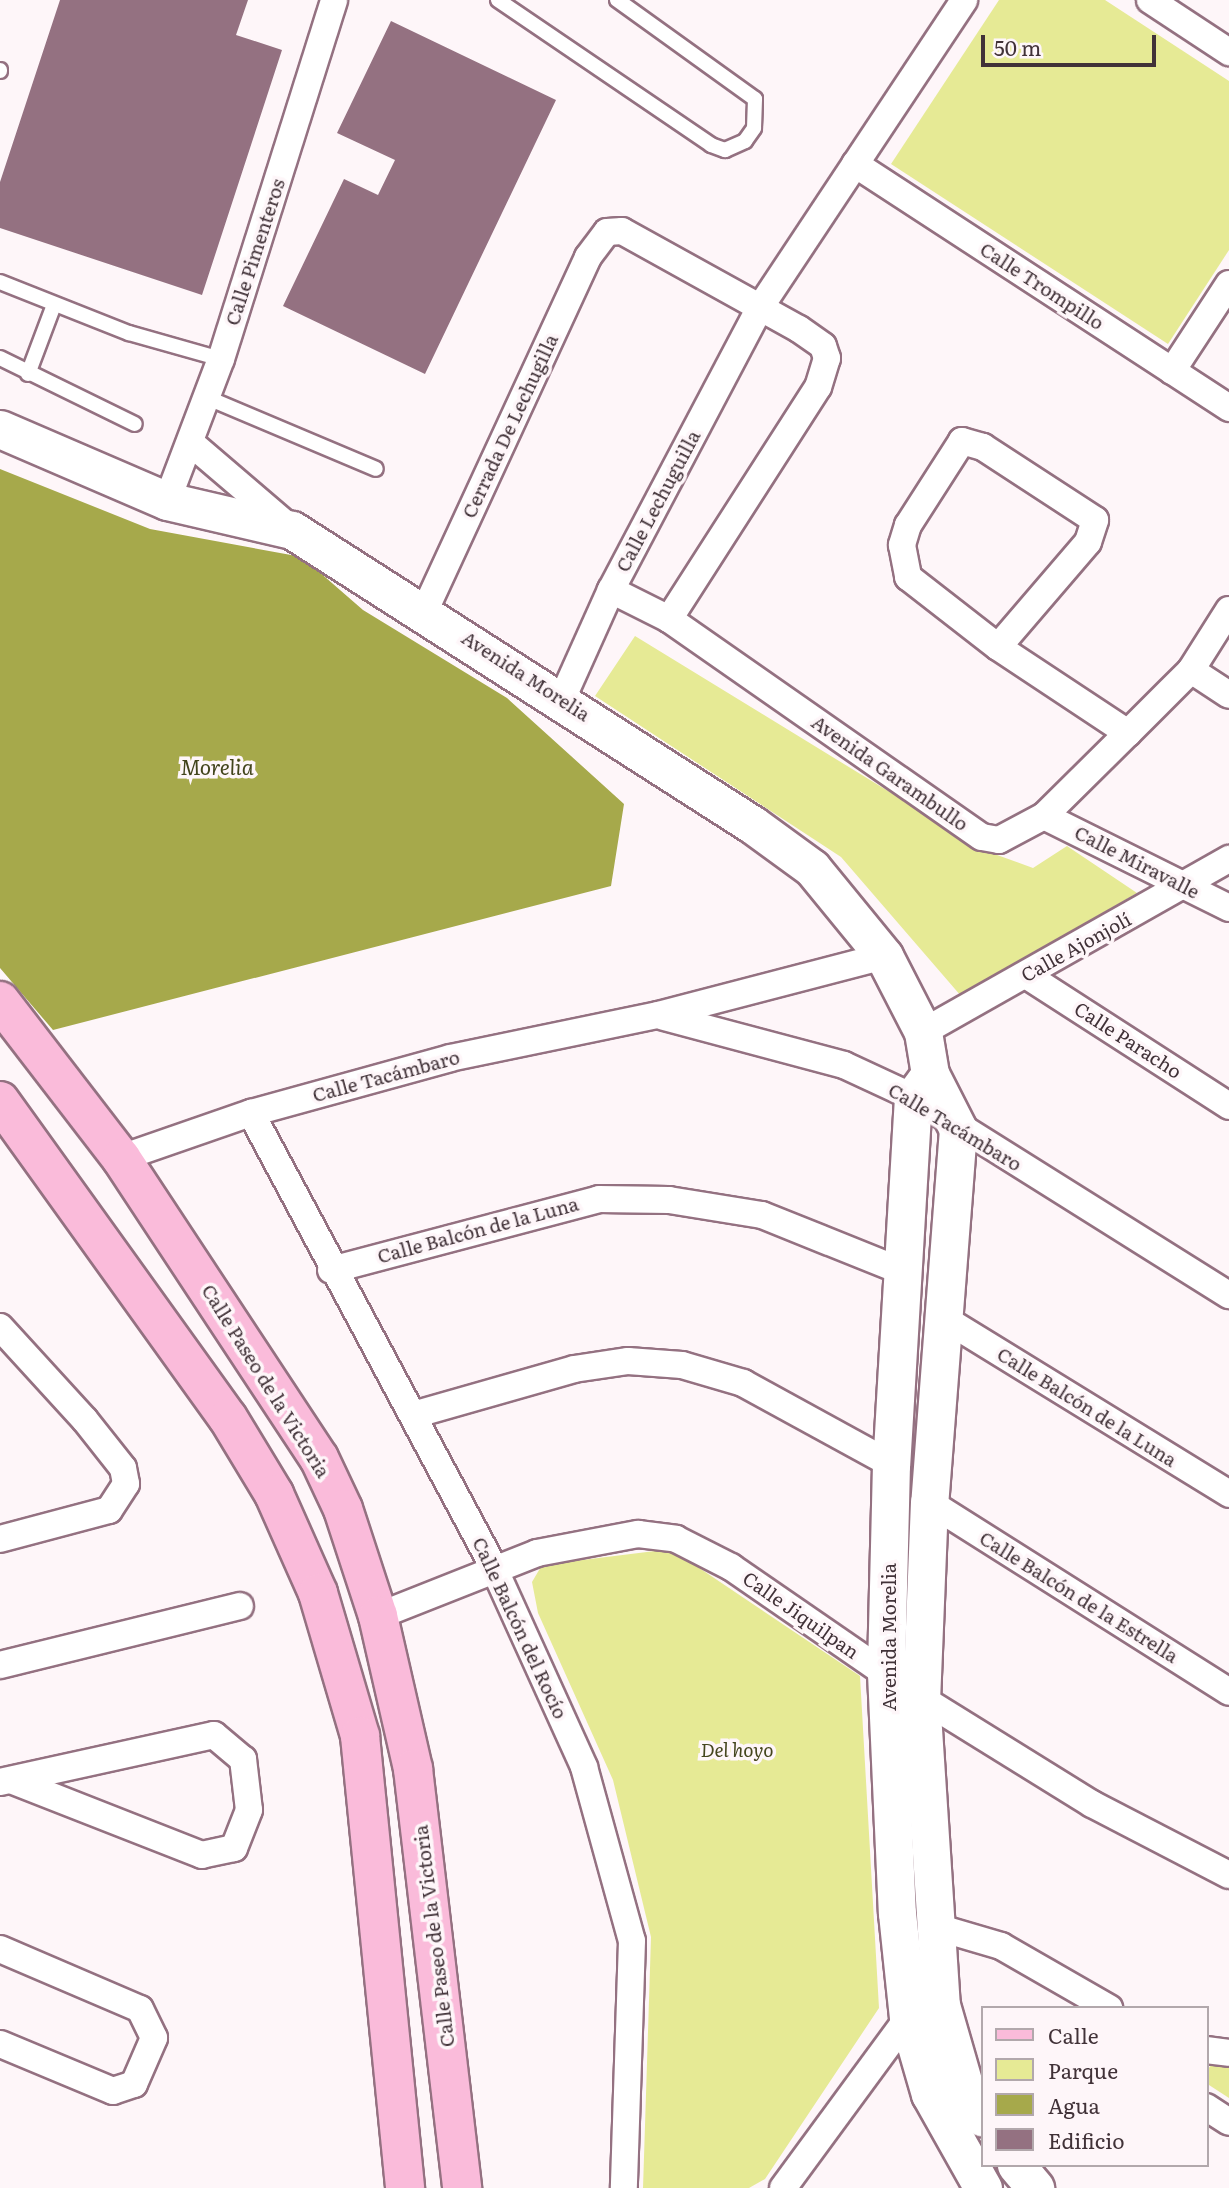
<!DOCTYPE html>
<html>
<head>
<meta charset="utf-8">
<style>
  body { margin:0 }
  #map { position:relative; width:1229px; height:2188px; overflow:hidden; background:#fef6f9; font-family:Literata,serif }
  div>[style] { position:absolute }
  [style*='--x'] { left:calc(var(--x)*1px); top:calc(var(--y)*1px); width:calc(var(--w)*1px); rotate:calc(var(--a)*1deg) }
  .green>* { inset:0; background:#e6ea95 }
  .water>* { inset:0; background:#a6a94b }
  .building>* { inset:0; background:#947181 }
  .roads { filter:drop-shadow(2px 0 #947181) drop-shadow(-2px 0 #947181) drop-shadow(0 2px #947181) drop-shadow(0 -2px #947181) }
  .service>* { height:14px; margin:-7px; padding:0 7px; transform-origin:7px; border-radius:7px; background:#fff }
  .minor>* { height:26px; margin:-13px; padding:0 13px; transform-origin:13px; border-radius:13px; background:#fff }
  .secondary>* { height:37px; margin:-18.5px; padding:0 18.5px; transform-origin:18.5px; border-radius:18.5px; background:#fff }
  .primary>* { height:38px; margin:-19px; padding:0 19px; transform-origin:19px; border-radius:19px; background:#fabbda }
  span { translate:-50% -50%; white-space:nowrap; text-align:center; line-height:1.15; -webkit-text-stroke:7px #fef6f9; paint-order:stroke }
  .street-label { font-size:19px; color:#413238 }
  .park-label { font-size:19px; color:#45461e; font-style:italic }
  .water-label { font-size:21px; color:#42441c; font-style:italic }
  .legend { position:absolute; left:981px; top:2006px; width:228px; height:161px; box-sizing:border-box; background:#fef6f9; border:2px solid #b2a8ac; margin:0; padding:9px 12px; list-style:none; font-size:21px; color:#413238 }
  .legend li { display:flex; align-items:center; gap:14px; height:35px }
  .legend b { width:35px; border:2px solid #b2a8ac }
  .scale { position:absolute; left:981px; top:35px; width:175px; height:32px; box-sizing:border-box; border:4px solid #413238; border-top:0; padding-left:9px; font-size:21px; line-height:24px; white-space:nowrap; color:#413238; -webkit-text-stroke:5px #fef6f9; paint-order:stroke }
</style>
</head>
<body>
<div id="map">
  <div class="green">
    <div style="clip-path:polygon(999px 0,1105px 0,1229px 81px,1229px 250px,1168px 344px,891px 164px)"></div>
    <div style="clip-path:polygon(635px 636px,986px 851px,1033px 868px,1067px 846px,1137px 893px,961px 996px,841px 857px,595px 696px)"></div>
    <div style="clip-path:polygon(671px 1549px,860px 1676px,879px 2008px,765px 2179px,749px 2188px,643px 2188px,651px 1937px,613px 1780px,538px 1613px,532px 1582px,542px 1565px)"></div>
    <div style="clip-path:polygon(1214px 2062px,1229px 2064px,1229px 2098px,1209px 2085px,1206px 2071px)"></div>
  </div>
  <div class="water">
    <div style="clip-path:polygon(0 469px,150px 529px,302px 557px,363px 610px,507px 698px,624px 804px,611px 886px,53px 1030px,0 968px)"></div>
  </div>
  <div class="building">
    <div style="clip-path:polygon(60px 0,248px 0,236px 35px,282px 50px,202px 295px,0 228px,0 182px)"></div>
    <div style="clip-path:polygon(391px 21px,556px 100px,425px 374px,283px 306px,344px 179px,378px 195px,395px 160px,337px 133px)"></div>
  </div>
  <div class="roads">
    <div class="service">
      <div style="--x:498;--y:0;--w:258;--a:34.2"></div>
      <div style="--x:711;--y:145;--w:15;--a:20"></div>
      <div style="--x:725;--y:150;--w:22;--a:-24"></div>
      <div style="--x:745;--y:141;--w:16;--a:-55"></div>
      <div style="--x:754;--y:128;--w:29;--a:-88"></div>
      <div style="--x:755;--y:99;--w:170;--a:-144.3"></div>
      <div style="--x:0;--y:71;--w:1;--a:-90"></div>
      <div style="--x:0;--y:282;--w:139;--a:21.6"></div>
      <div style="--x:129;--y:333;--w:96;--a:15.8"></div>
      <div style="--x:0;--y:358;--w:150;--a:26.1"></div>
      <div style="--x:28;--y:374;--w:74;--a:-69.4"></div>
      <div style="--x:208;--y:398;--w:182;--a:22.9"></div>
    </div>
    <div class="minor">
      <div style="--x:1150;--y:0;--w:95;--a:33.4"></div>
      <div style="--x:855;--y:164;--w:447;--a:33.1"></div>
      <div style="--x:1172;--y:371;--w:104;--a:-56.8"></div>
      <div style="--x:192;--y:444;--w:126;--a:40.5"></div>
      <div style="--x:167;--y:501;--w:152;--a:-69.2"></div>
      <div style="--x:221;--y:359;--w:376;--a:-72.5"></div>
      <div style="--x:611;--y:590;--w:65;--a:26.6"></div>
      <div style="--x:669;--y:619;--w:381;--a:34.9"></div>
      <div style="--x:982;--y:837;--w:17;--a:10"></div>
      <div style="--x:999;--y:840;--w:51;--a:-28.1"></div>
      <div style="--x:1044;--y:816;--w:118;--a:-44.7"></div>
      <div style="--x:1128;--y:733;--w:89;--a:-45"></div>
      <div style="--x:1191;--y:670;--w:71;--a:-57.7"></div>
      <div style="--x:425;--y:610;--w:389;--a:-65.2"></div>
      <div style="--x:588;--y:257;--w:31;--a:-53"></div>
      <div style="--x:607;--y:232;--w:15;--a:-4"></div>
      <div style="--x:622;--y:231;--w:202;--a:29"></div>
      <div style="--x:799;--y:329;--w:29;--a:35"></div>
      <div style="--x:823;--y:346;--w:13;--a:72"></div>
      <div style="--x:827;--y:358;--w:30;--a:107"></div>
      <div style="--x:818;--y:387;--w:276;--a:122.7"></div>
      <div style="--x:998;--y:647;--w:138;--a:-49.4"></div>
      <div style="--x:1088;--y:542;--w:23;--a:-72"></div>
      <div style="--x:1095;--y:520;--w:134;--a:-146.9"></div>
      <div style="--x:983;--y:447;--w:22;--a:-164"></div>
      <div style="--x:962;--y:441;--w:100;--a:122.7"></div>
      <div style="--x:908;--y:525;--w:21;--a:107"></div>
      <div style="--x:902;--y:545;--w:33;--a:79"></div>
      <div style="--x:908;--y:577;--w:114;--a:37.9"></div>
      <div style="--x:998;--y:647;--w:156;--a:33.5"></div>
      <div style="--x:1191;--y:670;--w:45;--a:33.3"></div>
      <div style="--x:562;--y:699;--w:120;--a:-65.8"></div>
      <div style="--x:611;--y:590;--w:321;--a:-62.2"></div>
      <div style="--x:761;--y:306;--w:367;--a:-56.4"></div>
      <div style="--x:1044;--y:816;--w:207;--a:26.4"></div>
      <div style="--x:1026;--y:975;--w:242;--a:32.8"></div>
      <div style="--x:664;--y:1017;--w:186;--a:14.9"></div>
      <div style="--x:844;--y:1065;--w:76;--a:24.9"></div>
      <div style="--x:913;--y:1097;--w:373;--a:32.1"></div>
      <div style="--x:923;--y:1032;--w:352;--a:-29.5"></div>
      <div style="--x:251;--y:1113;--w:514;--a:61.89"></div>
      <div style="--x:493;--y:1566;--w:221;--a:65.6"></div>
      <div style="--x:584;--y:1767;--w:180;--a:74.6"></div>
      <div style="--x:632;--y:1941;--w:247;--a:91.9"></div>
      <div style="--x:121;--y:1158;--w:138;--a:-19.1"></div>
      <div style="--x:251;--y:1113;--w:206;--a:-15.4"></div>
      <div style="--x:450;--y:1058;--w:212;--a:-11.7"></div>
      <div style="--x:658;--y:1015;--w:234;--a:-14.6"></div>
      <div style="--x:331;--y:1270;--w:277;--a:-14.8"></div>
      <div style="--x:599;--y:1199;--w:70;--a:0.8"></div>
      <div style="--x:669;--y:1200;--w:94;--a:9.2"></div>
      <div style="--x:762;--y:1215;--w:155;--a:21.9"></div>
      <div style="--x:945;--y:1319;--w:334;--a:31.6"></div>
      <div style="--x:0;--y:1327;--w:126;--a:47.6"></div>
      <div style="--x:85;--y:1420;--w:61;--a:51.6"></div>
      <div style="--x:123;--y:1468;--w:16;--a:79"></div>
      <div style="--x:126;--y:1484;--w:31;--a:123"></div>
      <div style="--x:109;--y:1510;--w:113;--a:165.1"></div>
      <div style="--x:413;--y:1415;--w:167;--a:-15.9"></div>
      <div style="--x:574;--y:1369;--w:55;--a:-8.4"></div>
      <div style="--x:628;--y:1361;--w:54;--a:4.2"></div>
      <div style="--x:682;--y:1365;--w:64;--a:16.4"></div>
      <div style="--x:743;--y:1383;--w:169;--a:28.7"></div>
      <div style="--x:929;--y:1502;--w:355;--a:32.3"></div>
      <div style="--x:378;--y:1616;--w:171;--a:-21.6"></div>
      <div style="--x:537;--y:1553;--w:103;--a:-10.7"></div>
      <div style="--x:638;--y:1534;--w:38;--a:7"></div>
      <div style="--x:676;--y:1539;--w:62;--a:27"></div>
      <div style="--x:731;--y:1567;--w:231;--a:34.6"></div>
      <div style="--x:921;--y:1698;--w:201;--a:31.8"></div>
      <div style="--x:1092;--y:1804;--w:154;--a:27.4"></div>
      <div style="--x:0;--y:1665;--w:247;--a:-13.8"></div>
      <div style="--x:0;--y:1782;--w:219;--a:-12.4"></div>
      <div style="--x:214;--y:1735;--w:38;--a:40"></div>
      <div style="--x:243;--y:1759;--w:51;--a:83.3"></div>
      <div style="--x:249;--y:1810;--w:41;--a:111.5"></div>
      <div style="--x:234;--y:1848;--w:33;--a:168"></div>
      <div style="--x:202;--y:1855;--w:205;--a:-158.6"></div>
      <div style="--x:933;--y:1926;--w:71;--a:16.4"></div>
      <div style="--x:1001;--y:1946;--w:125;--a:29.9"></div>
      <div style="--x:0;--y:1949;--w:152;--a:23.2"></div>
      <div style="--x:140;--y:2009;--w:32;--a:64"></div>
      <div style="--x:154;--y:2038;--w:50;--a:113.5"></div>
      <div style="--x:134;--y:2084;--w:22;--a:162"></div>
      <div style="--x:113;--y:2091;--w:122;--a:-157.4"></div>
      <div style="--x:1206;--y:2050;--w:23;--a:7"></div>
      <div style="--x:1206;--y:2107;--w:27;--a:33"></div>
      <div style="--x:783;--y:2188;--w:211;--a:-53.7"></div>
    </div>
    <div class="secondary">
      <div style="--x:0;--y:429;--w:182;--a:23.3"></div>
      <div style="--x:167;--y:501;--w:128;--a:13.1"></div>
      <div style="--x:292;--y:530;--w:547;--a:32.62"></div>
      <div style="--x:753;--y:825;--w:73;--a:36.1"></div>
      <div style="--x:812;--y:868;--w:114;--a:50.7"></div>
      <div style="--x:884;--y:956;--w:85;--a:62.8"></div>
      <div style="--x:923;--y:1032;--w:43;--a:80.5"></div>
      <div style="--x:930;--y:1074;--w:62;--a:63"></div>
      <div style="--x:958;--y:1129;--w:374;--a:94.4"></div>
      <div style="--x:929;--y:1502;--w:196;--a:92.3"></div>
      <div style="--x:921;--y:1698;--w:308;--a:86.3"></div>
      <div style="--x:941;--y:2005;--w:86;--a:73.9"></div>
      <div style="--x:965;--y:2088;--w:34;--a:60"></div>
      <div style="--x:930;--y:1074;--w:29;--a:126"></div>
      <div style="--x:913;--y:1097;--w:368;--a:93.4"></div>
      <div style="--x:891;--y:1464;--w:209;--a:91.4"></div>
      <div style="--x:886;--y:1673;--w:240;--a:87.4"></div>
      <div style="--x:897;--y:1913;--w:106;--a:84"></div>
      <div style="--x:908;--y:2018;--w:79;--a:73.9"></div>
      <div style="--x:930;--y:2094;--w:108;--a:60.6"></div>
      <div style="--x:1016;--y:2165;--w:30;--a:50"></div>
    </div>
    <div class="primary">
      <div style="--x:0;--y:1001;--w:198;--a:52.4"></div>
      <div style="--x:121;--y:1158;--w:359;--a:56.6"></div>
      <div style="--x:319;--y:1458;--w:56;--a:64.8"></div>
      <div style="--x:343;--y:1509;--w:113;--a:71.9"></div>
      <div style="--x:378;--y:1616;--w:157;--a:77.1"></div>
      <div style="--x:413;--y:1769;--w:422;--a:83.3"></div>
      <div style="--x:0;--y:1101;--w:390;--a:54.3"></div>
      <div style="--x:228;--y:1418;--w:89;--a:58.8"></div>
      <div style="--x:274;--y:1494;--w:108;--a:66"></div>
      <div style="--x:318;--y:1593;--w:149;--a:73.6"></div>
      <div style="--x:360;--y:1736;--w:454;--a:84.3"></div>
    </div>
  </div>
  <div class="street-label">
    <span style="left:255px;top:252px;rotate:-72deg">Calle Pimenteros</span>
    <span style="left:1042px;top:286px;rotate:33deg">Calle Trompillo</span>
    <span style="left:510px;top:426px;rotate:-65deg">Cerrada De Lechugilla</span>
    <span style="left:658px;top:501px;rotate:-62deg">Calle Lechuguilla</span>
    <span style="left:526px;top:676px;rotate:33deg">Avenida Morelia</span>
    <span style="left:890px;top:773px;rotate:35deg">Avenida Garambullo</span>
    <span style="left:1137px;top:862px;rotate:27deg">Calle Miravalle</span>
    <span style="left:1076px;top:947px;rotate:-29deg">Calle Ajonjolí</span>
    <span style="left:1128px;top:1040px;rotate:33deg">Calle Paracho</span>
    <span style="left:386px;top:1076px;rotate:-15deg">Calle Tacámbaro</span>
    <span style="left:955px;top:1127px;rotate:31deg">Calle Tacámbaro</span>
    <span style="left:478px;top:1230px;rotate:-15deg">Calle Balcón de la Luna</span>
    <span style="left:266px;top:1381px;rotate:58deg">Calle Paseo de la Victoria</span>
    <span style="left:1087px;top:1407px;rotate:32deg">Calle Balcón de la Luna</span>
    <span style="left:1079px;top:1597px;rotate:32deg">Calle Balcón de la Estrella</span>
    <span style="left:801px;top:1615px;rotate:35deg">Calle Jiquilpan</span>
    <span style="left:520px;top:1628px;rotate:65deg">Calle Balcón del Rocío</span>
    <span style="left:889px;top:1637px;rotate:-90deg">Avenida Morelia</span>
    <span style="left:434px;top:1936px;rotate:-97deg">Calle Paseo de la Victoria</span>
  </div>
  <div class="park-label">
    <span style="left:737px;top:1750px">Del hoyo</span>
  </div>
  <div class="water-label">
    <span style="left:217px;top:766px">Morelia</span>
  </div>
  <ul class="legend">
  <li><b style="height:9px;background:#fabbda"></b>Calle</li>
  <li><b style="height:19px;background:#e6ea95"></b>Parque</li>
  <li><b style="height:19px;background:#a6a94b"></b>Agua</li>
  <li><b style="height:19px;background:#947181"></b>Edificio</li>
  </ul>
  <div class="scale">50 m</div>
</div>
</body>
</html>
